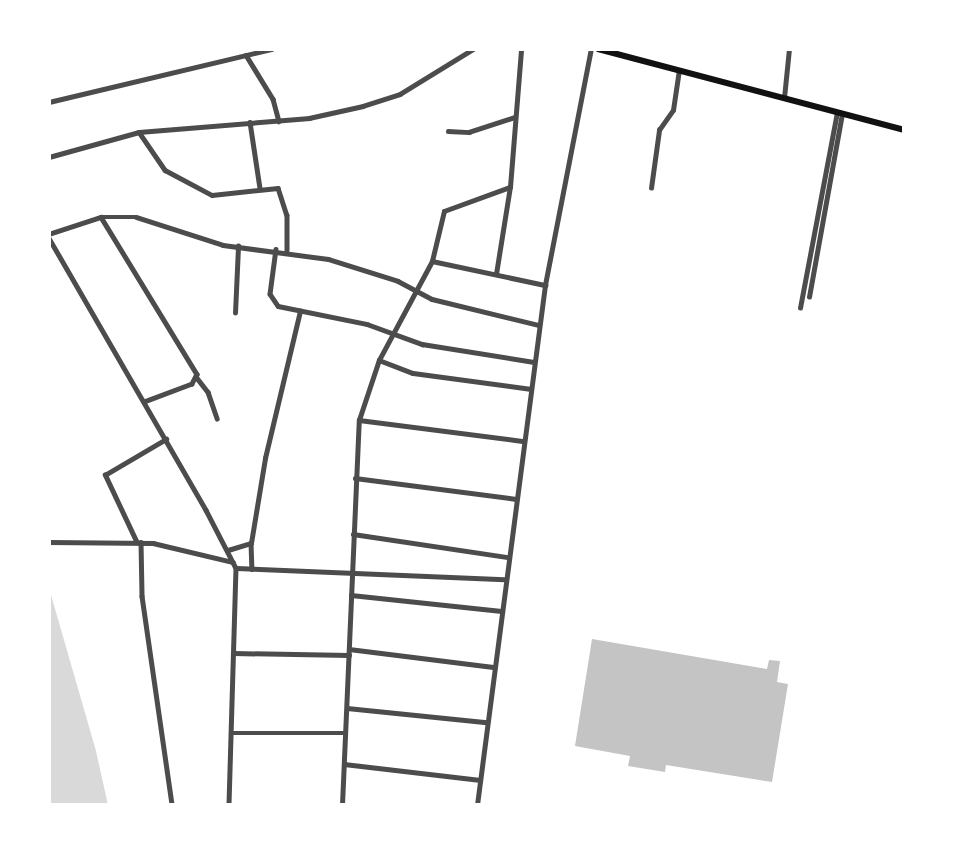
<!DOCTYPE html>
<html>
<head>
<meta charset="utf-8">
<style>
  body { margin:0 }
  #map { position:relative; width:953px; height:854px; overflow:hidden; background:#fff; font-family:Literata,serif }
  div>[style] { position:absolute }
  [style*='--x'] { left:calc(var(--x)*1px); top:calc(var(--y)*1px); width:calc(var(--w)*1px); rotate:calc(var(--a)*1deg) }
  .water>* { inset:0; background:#d9d9d9 }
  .building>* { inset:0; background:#c4c4c4 }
  .minor>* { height:4.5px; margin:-2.25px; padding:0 2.25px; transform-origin:2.25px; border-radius:2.25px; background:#4c4c4c }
  .secondary>* { height:6px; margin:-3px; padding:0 3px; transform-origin:3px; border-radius:3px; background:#111 }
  span { translate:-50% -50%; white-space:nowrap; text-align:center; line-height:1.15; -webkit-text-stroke:6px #fff; paint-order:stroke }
  .frame { position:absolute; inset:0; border:51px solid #fff; pointer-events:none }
</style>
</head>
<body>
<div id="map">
  <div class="water">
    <div style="clip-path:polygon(49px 588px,96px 751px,108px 805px,49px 805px)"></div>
  </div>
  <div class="building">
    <div style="clip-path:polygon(592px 639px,767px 669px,769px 660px,780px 661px,777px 682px,788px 684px,772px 782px,666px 765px,665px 772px,628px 766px,630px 756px,575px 746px)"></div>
  </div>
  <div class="minor">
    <div style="--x:246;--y:55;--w:52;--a:58.5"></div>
    <div style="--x:273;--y:99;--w:23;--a:75"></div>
    <div style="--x:784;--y:98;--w:49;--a:-84.2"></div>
    <div style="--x:49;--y:102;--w:229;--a:-13.4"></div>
    <div style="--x:250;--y:122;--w:67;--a:81.4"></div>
    <div style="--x:448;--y:131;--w:21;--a:3"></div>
    <div style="--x:469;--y:132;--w:48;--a:-18.1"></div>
    <div style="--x:139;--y:132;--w:46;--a:55.6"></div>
    <div style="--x:165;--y:170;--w:53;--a:28"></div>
    <div style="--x:212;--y:195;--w:66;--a:-6.1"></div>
    <div style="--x:278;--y:188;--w:28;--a:72"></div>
    <div style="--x:287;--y:215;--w:35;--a:90"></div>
    <div style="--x:49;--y:157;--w:93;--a:-15.5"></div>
    <div style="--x:139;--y:132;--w:171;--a:-4.7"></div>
    <div style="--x:309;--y:118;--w:55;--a:-12.5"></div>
    <div style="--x:363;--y:106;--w:39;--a:-18"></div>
    <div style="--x:400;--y:94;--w:86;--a:-31.7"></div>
    <div style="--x:651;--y:188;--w:59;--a:-82.1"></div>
    <div style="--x:659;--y:130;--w:24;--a:-55"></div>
    <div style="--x:673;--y:110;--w:40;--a:-81.5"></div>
    <div style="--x:101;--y:217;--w:184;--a:58.6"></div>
    <div style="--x:197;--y:374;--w:11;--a:117"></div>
    <div style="--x:192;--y:384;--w:51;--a:159.4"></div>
    <div style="--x:49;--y:234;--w:55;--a:-18.1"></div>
    <div style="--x:101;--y:217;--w:35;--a:0"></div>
    <div style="--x:136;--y:217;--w:91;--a:17.8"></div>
    <div style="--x:223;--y:245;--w:106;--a:7.6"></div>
    <div style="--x:328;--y:259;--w:73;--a:17.4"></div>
    <div style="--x:398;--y:281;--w:38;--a:28"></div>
    <div style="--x:432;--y:299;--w:110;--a:13.7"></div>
    <div style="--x:49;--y:238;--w:314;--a:60"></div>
    <div style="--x:206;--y:510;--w:65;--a:62.7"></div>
    <div style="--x:236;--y:568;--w:237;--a:91.7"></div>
    <div style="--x:276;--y:249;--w:45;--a:97.6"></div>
    <div style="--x:270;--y:294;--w:14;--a:56"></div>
    <div style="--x:278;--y:306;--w:91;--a:11.4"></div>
    <div style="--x:367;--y:324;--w:59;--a:20"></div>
    <div style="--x:422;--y:344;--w:113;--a:9.1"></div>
    <div style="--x:432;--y:261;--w:116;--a:12"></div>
    <div style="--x:496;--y:274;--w:88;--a:-80.9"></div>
    <div style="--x:510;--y:187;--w:138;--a:-85.4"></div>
    <div style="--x:809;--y:297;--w:186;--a:-79.8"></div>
    <div style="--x:800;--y:308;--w:198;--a:-79.3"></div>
    <div style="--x:235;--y:313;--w:67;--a:-87.4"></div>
    <div style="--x:379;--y:360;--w:36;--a:21"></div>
    <div style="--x:413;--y:373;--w:119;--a:7.7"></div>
    <div style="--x:197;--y:378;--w:18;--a:52"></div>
    <div style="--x:208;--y:392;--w:28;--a:71"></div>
    <div style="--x:359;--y:420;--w:166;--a:7.3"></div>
    <div style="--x:355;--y:478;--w:162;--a:7.4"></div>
    <div style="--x:353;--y:534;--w:156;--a:8.5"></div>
    <div style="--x:136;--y:541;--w:73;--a:-115.2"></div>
    <div style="--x:105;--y:475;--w:71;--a:-30.5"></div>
    <div style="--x:49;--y:542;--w:104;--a:0.6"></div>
    <div style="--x:153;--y:543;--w:82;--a:13.4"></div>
    <div style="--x:141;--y:542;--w:54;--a:88.9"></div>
    <div style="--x:142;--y:596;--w:211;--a:81.8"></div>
    <div style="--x:251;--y:543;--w:26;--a:88"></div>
    <div style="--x:228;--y:550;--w:24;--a:-17"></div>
    <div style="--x:251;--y:543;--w:86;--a:-80.6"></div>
    <div style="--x:265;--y:458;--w:151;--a:-76.6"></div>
    <div style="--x:236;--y:568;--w:268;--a:2.4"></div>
    <div style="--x:351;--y:595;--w:151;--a:6.1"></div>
    <div style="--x:349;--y:649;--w:145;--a:7.1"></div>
    <div style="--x:234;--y:653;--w:115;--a:1"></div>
    <div style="--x:347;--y:708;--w:140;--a:5.8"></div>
    <div style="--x:232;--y:733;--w:114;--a:0"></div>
    <div style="--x:344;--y:764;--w:137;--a:6.7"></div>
    <div style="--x:342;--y:805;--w:385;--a:-87.5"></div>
    <div style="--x:359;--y:420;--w:63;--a:-71.6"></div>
    <div style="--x:379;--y:360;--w:112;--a:-61.8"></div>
    <div style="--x:432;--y:261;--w:51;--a:-76.5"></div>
    <div style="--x:444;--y:211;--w:70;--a:-20"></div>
    <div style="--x:477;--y:805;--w:524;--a:-82.55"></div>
    <div style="--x:545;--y:285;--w:240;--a:-79"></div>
  </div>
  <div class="secondary">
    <div style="--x:598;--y:49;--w:317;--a:14.8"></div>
  </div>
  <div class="frame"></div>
</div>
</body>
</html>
